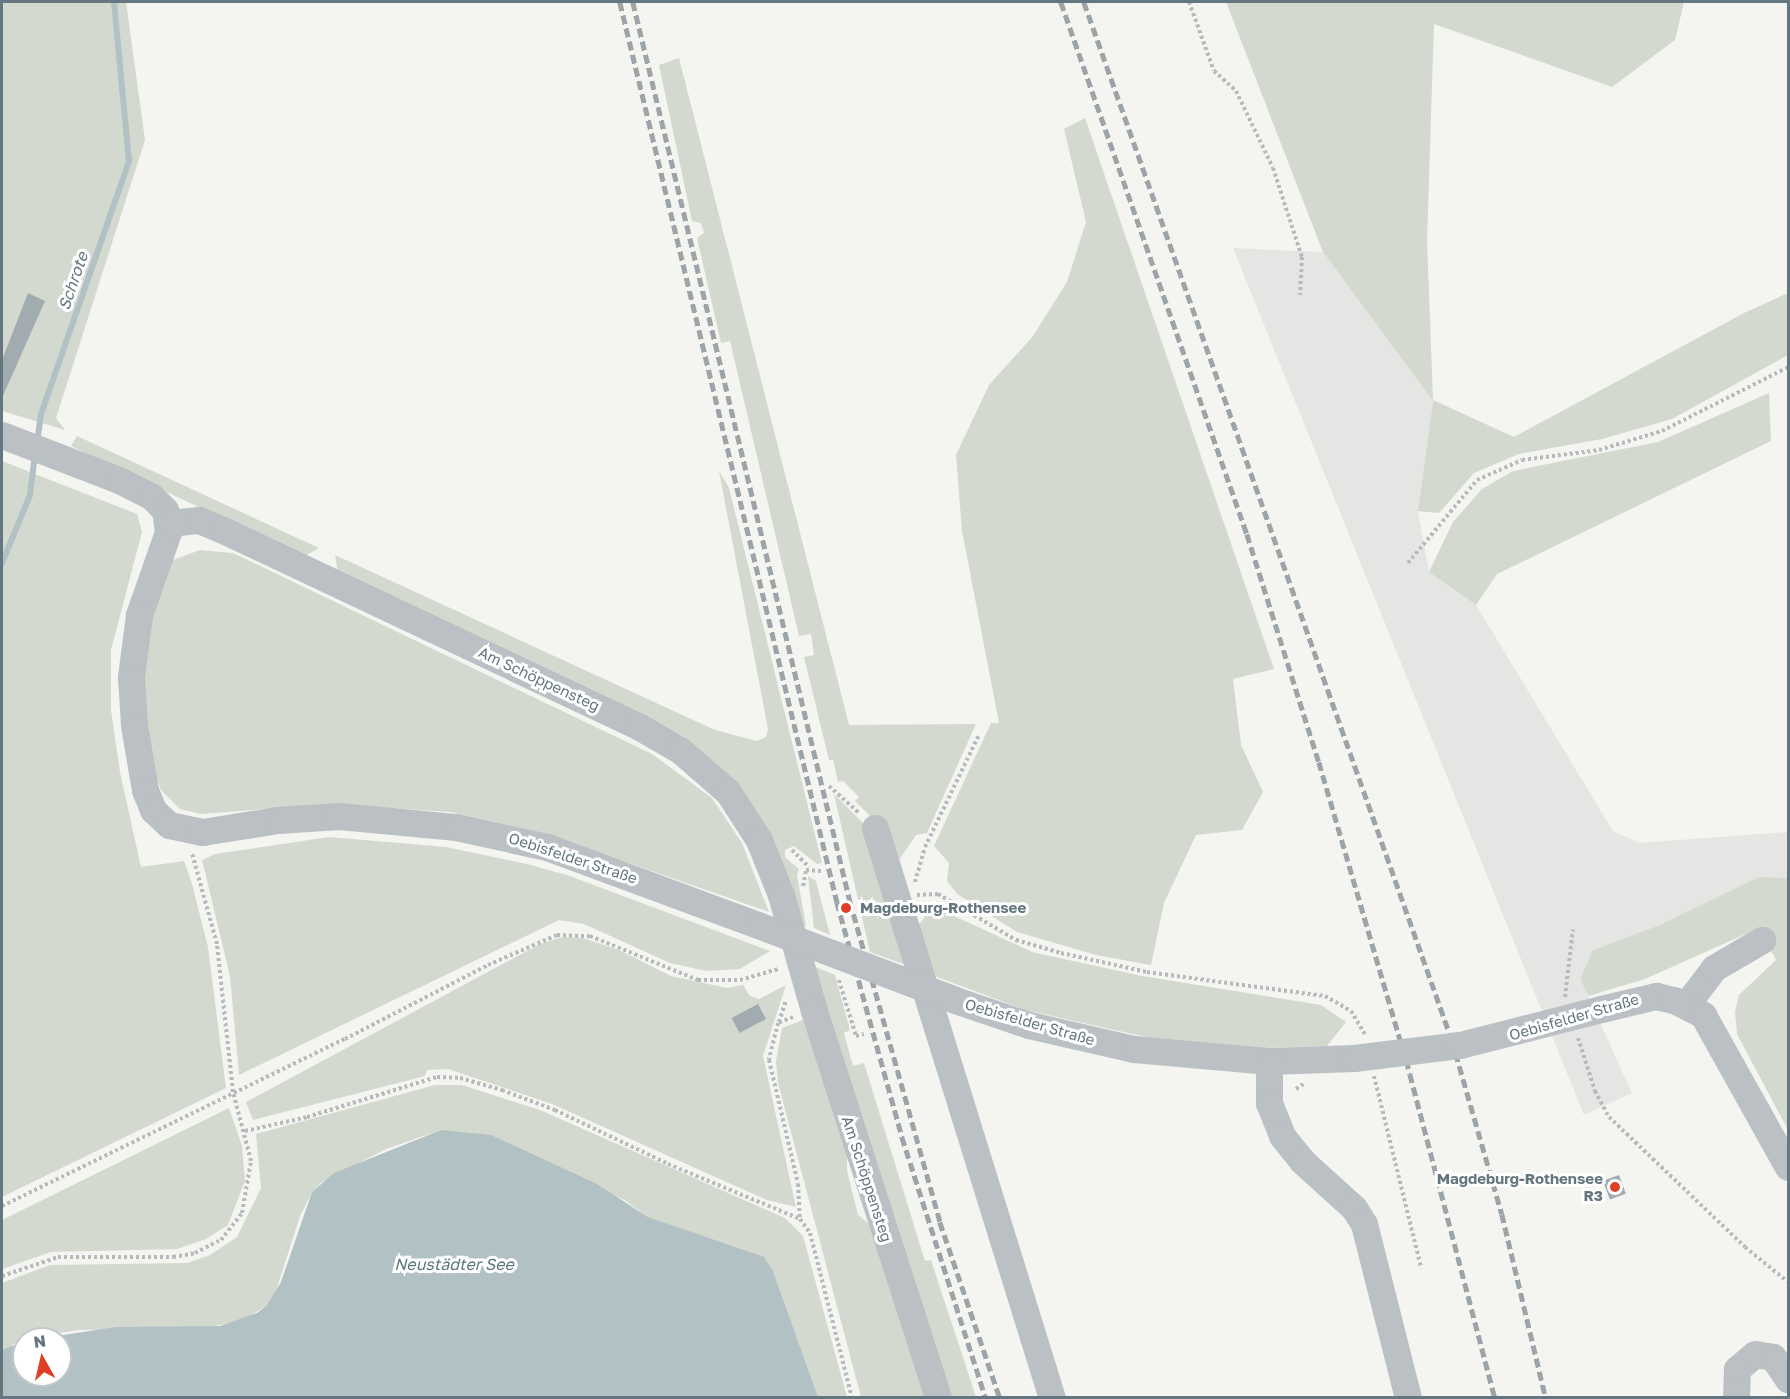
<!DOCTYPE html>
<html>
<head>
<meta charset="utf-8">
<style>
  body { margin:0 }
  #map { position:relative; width:1790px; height:1399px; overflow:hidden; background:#f4f4f0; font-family:"Golos Text",sans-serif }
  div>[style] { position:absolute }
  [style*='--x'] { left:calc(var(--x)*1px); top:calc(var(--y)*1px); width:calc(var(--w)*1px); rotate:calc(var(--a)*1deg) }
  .built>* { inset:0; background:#e5e6e4 }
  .green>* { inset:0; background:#d4d9d0 }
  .water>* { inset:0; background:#b2c1c4 }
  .stream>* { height:6px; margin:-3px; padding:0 3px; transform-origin:3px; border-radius:3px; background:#b2c1c4 }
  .building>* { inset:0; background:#a2acb0; transform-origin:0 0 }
  .path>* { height:4px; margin-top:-2px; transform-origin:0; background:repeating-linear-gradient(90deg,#b7babc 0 3px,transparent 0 6px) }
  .minor>* { height:27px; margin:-13.5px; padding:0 13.5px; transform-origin:13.5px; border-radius:13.5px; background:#bac0c3 }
  .rail>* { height:4.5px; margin-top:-2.25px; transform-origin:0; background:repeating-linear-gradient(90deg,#9ca4a8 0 9px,transparent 0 13.5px) }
  .minor-bridge>* { height:27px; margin:-13.5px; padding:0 13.5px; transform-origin:13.5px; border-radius:13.5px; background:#bac0c3 }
  .dots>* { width:16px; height:16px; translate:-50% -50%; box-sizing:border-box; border:3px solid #fff; border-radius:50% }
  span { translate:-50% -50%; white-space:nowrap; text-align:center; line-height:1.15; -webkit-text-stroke:6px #fff; paint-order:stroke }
  .street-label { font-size:15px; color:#647781 }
  .poi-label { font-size:15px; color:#647781; font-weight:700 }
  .left { translate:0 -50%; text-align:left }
  .right { translate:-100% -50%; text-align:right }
  .water-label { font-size:16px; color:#5f797f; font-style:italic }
  .frame { position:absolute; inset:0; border:3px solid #647781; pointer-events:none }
  .north { position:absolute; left:12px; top:1327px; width:60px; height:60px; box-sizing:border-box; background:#fff; border:2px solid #c1c9cd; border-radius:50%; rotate:352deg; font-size:16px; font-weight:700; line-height:24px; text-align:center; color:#647781 }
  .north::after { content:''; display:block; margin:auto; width:21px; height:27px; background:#df3f26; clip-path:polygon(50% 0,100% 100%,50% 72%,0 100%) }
</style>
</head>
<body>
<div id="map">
  <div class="built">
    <div style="clip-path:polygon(1233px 248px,1323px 252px,1433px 401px,1418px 511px,1429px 572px,1476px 605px,1613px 831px,1639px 843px,1788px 832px,1788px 879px,1593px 950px,1580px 979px,1632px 1093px,1584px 1115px)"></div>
  </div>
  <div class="green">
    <div style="clip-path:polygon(2px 2px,126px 2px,145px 140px,56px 418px,65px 430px,2px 411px)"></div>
    <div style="clip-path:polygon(1226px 2px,1684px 2px,1675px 40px,1612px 87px,1434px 24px,1427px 240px,1433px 400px,1514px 437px,1744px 313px,1788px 293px,1788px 355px,1672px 419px,1602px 439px,1519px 454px,1474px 473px,1439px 513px,1418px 511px,1433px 401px,1323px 252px)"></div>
    <div style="clip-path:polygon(679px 58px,849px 725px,976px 724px,927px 833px,916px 835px,899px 860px,890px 856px,879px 825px,855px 801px,859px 797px,843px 781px,838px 782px,833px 760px,829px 760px,804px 657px,814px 655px,811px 634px,799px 636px,730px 341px,721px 343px,697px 238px,704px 233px,701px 223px,692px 221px,659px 65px)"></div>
    <div style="clip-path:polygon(1085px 118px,1274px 669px,1233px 679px,1241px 745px,1263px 792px,1242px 830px,1196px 835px,1164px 903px,1151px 965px,1096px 955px,1017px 932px,957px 894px,947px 881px,949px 863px,934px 846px,991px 723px,999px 723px,962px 531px,956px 455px,989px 385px,1033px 336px,1067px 282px,1086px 222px,1064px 129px)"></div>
    <div style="clip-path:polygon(1769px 393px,1771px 441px,1497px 574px,1476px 605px,1429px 572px,1453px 522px,1482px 489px,1513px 471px,1658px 442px)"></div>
    <div style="clip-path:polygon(77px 436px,319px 548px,303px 557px,71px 446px)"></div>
    <div style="clip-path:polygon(2px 461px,137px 514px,142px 532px,111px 650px,111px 710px,120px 772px,141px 867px,184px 861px,192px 884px,208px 947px,226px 1088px,2px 1197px)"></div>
    <div style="clip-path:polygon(719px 471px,729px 488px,822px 863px,817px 864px,794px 846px,785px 850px,785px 857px,799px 869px,797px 875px,806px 926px,798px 923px,732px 780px,690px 741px,338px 574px,335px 555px,715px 730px,757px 741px,766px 737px,768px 729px)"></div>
    <div style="clip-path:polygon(200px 550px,233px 553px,652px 754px,712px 798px,742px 843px,769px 912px,546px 834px,451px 812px,329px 804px,201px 814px,180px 809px,161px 790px,153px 770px,143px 680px,149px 627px,170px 561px)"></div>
    <div style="clip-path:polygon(834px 794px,870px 830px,909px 966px,870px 952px)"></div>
    <div style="clip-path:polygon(329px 837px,446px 847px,527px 864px,567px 875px,770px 951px,740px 969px,706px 971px,670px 963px,584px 924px,559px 920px,239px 1075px,230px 976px,202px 860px,215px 854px)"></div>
    <div style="clip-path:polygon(808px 876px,816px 881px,830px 935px,814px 928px)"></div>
    <div style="clip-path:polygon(1759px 877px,1788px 878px,1788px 1130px,1737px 1034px,1735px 1012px,1739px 995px,1776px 960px,1759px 928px,1645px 979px,1588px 996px,1580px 979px,1593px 950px,1660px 925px)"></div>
    <div style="clip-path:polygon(939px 909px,1032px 952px,1142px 976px,1321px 1005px,1346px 1022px,1327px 1046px,1260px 1048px,1146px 1037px,1025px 1010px,924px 972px,916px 928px,929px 912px)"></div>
    <div style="clip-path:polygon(562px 937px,583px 938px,619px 950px,671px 976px,727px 988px,743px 985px,750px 996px,759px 999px,786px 985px,763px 1056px,796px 1207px,767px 1200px,552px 1104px,448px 1069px,427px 1070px,425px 1076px,253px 1120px,246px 1102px,540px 944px)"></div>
    <div style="clip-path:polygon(808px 964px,835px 975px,850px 1030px,844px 1033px,853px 1066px,864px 1063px,925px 1261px,931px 1260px,976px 1397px,947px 1397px)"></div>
    <div style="clip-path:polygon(803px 1020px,847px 1154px,847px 1171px,858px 1215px,870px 1225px,928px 1397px,861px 1397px,778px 1083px,776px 1061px,782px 1028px)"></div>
    <div style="clip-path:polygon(435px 1085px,462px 1085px,540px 1110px,785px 1218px,803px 1236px,847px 1397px,818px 1397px,773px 1271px,648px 1217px,623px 1199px,441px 1130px,386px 1149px,322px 1182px,312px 1192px,300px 1216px,275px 1294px,267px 1305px,240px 1322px,200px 1328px,78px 1330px,24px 1339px,2px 1351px,2px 1283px,50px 1265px,187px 1263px,210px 1255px,237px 1237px,261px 1188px,256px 1134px)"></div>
    <div style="clip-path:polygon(229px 1108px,242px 1146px,245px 1181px,228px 1225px,206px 1239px,177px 1249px,51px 1252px,2px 1269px,2px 1220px)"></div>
  </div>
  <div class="water">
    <div style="clip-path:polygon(441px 1130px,491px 1135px,597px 1184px,648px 1217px,764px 1257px,773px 1271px,818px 1397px,2px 1397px,2px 1351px,6px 1348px,24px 1342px,24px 1375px,60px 1375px,60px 1339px,37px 1339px,116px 1327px,220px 1326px,257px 1313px,267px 1305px,281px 1282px,312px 1192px,334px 1173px)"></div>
  </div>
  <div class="stream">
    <div style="--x:37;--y:443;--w:29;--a:-82"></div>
    <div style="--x:41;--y:414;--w:268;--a:-70.8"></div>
    <div style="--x:129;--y:161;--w:160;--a:-95.4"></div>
    <div style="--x:2;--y:563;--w:74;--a:-67.6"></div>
    <div style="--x:30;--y:495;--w:39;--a:-83"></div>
  </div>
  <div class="building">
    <div style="clip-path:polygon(28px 293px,45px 301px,2px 398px,2px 360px)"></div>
    <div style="left:758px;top:1004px;width:17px;height:30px;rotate:62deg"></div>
    <div style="left:1619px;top:1175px;width:20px;height:17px;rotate:70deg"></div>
  </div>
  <div class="path">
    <div style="--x:1189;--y:2;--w:73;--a:70.1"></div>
    <div style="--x:1214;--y:71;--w:30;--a:42"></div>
    <div style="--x:1236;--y:91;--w:85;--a:64.3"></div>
    <div style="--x:1273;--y:168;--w:94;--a:72"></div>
    <div style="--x:1302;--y:257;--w:38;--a:93"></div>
    <div style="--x:1408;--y:563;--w:108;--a:-50.3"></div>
    <div style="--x:1477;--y:480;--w:49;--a:-24"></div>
    <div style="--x:1522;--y:460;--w:78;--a:-7.4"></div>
    <div style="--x:1599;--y:450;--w:66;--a:-16.8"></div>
    <div style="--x:1662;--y:431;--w:141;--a:-26.9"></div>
    <div style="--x:829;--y:786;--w:40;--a:42"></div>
    <div style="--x:792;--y:850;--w:24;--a:45"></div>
    <div style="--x:915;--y:882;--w:36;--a:-74"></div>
    <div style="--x:925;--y:847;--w:124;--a:-64.3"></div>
    <div style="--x:803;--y:886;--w:16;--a:-79"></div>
    <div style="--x:806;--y:870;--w:15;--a:4"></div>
    <div style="--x:917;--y:895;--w:21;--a:-3"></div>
    <div style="--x:938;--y:894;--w:91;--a:30.5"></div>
    <div style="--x:1016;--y:940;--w:47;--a:16.1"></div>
    <div style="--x:1061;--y:953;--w:88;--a:12.5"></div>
    <div style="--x:1147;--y:972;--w:180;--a:7.7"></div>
    <div style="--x:1325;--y:996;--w:30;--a:30"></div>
    <div style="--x:1351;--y:1011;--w:27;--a:59"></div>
    <div style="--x:839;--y:980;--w:59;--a:73.1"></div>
    <div style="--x:856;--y:1036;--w:8;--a:-14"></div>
    <div style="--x:1565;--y:997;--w:68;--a:-83.3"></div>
    <div style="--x:793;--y:1017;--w:16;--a:158"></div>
    <div style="--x:778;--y:1023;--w:38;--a:104"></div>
    <div style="--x:769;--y:1060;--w:127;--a:76.8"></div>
    <div style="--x:798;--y:1184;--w:35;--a:87"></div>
    <div style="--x:779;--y:1022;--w:22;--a:-72"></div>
    <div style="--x:1578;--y:1038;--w:56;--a:72.2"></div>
    <div style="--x:1595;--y:1091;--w:30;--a:62"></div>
    <div style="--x:1609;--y:1117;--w:188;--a:43.7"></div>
    <div style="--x:1745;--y:1247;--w:55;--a:39.1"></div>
    <div style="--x:1374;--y:1076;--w:198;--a:76.2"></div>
    <div style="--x:1296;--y:1089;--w:11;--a:-34"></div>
    <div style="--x:245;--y:1131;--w:64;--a:-12.7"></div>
    <div style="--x:307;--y:1117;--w:136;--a:-17.1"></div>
    <div style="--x:437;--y:1077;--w:23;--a:2"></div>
    <div style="--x:460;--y:1078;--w:44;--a:15.9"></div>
    <div style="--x:502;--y:1090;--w:57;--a:20.7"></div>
    <div style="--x:555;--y:1110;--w:125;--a:25.5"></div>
    <div style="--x:668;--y:1164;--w:143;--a:22.6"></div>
    <div style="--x:800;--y:1219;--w:17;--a:54"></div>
    <div style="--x:810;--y:1233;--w:170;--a:75.7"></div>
    <div style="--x:2;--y:1206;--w:381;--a:-26"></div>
    <div style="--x:345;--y:1039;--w:161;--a:-27.4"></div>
    <div style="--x:488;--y:965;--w:75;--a:-23.5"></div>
    <div style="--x:557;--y:935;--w:33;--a:2"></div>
    <div style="--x:590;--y:936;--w:117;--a:22.2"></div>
    <div style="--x:698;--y:980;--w:42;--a:0"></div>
    <div style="--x:740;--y:980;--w:40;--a:-16"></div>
    <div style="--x:2;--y:1276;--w:59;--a:-18.7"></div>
    <div style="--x:58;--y:1257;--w:115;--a:0"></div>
    <div style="--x:173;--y:1257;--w:22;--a:-10"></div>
    <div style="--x:195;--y:1253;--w:29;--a:-27"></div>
    <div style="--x:221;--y:1240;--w:34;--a:-52"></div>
    <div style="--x:242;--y:1213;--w:53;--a:-80.2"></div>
    <div style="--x:251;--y:1161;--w:71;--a:-104.6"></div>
    <div style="--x:233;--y:1092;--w:149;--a:-96.2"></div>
    <div style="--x:217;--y:944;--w:94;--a:-105.4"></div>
  </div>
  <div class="minor">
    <div style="--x:2;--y:435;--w:125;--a:21"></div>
    <div style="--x:119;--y:480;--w:36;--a:27"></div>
    <div style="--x:151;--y:496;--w:20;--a:45"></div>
    <div style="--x:165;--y:510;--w:22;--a:82"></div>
    <div style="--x:168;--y:532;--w:88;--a:109.3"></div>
    <div style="--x:139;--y:615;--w:63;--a:97.4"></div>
    <div style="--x:131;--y:677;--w:48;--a:86.4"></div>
    <div style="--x:134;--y:725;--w:66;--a:80.4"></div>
    <div style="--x:145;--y:790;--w:22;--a:68"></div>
    <div style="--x:153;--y:810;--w:22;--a:43"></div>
    <div style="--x:169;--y:825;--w:34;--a:12"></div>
    <div style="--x:202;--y:832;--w:77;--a:-9"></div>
    <div style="--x:278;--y:820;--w:61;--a:-3.8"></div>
    <div style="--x:339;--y:816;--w:118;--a:5.4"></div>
    <div style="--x:456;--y:827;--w:93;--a:12.4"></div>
    <div style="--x:547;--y:847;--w:225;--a:20.3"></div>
    <div style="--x:169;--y:523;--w:30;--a:-6"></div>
    <div style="--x:199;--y:520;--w:26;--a:23"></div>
    <div style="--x:223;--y:530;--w:459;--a:25.3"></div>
    <div style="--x:638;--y:726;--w:50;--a:30.2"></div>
    <div style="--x:681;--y:751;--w:62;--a:41.1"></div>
    <div style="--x:728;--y:792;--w:57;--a:57.1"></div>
    <div style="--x:759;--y:840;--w:59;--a:68.2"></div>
    <div style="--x:781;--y:895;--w:121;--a:74.1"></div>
    <div style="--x:814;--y:1011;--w:406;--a:72.2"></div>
    <div style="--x:875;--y:828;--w:597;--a:72.75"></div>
    <div style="--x:955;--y:1000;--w:78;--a:18.7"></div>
    <div style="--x:1029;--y:1025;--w:108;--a:12.9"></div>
    <div style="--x:1134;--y:1049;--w:136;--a:5.1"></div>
    <div style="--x:1269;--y:1061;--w:85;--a:-2"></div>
    <div style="--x:1686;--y:1005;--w:46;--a:-52.9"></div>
    <div style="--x:1714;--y:968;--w:56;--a:-30.3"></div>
    <div style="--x:1601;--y:1009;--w:57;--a:-13.3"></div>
    <div style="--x:1656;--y:996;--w:18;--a:13"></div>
    <div style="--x:1674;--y:1000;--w:33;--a:27"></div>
    <div style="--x:1703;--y:1015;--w:174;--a:60.8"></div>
    <div style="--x:1269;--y:1061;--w:42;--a:90"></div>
    <div style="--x:1269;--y:1103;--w:35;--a:68"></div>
    <div style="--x:1282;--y:1136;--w:32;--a:51"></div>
    <div style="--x:1302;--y:1161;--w:70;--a:42.1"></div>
    <div style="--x:1354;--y:1208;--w:19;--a:58"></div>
    <div style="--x:1364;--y:1224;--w:179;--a:75.8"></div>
    <div style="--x:1736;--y:1398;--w:29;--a:-88"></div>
    <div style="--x:1737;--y:1369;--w:23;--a:-40"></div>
    <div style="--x:1755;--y:1354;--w:18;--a:9"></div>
    <div style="--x:1773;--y:1357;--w:27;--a:56"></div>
  </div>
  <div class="rail">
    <div style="--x:620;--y:2;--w:926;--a:76.44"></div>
    <div style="--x:837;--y:902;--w:244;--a:74.5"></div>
    <div style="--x:902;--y:1137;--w:274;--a:72.2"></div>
    <div style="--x:633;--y:2;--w:925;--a:76.43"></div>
    <div style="--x:850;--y:901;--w:333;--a:74.3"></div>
    <div style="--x:940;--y:1222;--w:186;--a:71.2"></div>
    <div style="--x:1061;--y:2;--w:564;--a:70.73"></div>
    <div style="--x:1247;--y:534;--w:239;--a:72.5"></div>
    <div style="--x:1319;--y:762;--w:325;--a:73.7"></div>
    <div style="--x:1410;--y:1074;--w:335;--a:75.3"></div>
    <div style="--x:1084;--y:2;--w:1101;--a:70.48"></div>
    <div style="--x:1452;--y:1040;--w:181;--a:74"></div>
    <div style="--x:1502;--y:1214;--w:189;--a:76.6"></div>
  </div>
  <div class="minor-bridge">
    <div style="--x:758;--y:925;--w:211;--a:20.8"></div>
    <div style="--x:1354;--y:1058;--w:107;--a:-7"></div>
    <div style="--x:1460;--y:1045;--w:146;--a:-14.3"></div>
  </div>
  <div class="dots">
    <div style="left:846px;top:908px;background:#df3f26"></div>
    <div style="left:1615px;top:1187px;background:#df3f26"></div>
  </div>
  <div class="street-label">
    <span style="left:539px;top:679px;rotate:25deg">Am Schöppensteg</span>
    <span style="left:573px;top:858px;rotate:18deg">Oebisfelder Straße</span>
    <span style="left:1574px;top:1017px;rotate:-16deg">Oebisfelder Straße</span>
    <span style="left:1030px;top:1022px;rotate:16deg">Oebisfelder Straße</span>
    <span style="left:867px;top:1179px;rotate:72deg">Am Schöppensteg</span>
  </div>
  <div class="poi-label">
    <span class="left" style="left:860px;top:908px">Magdeburg-Rothensee</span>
    <span class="right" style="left:1603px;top:1187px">Magdeburg-Rothensee<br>R3</span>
  </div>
  <div class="water-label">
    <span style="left:73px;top:281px;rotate:-71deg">Schrote</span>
    <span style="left:454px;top:1264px">Neustädter See</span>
  </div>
  <div class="frame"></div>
  <div class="north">N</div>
</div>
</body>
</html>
